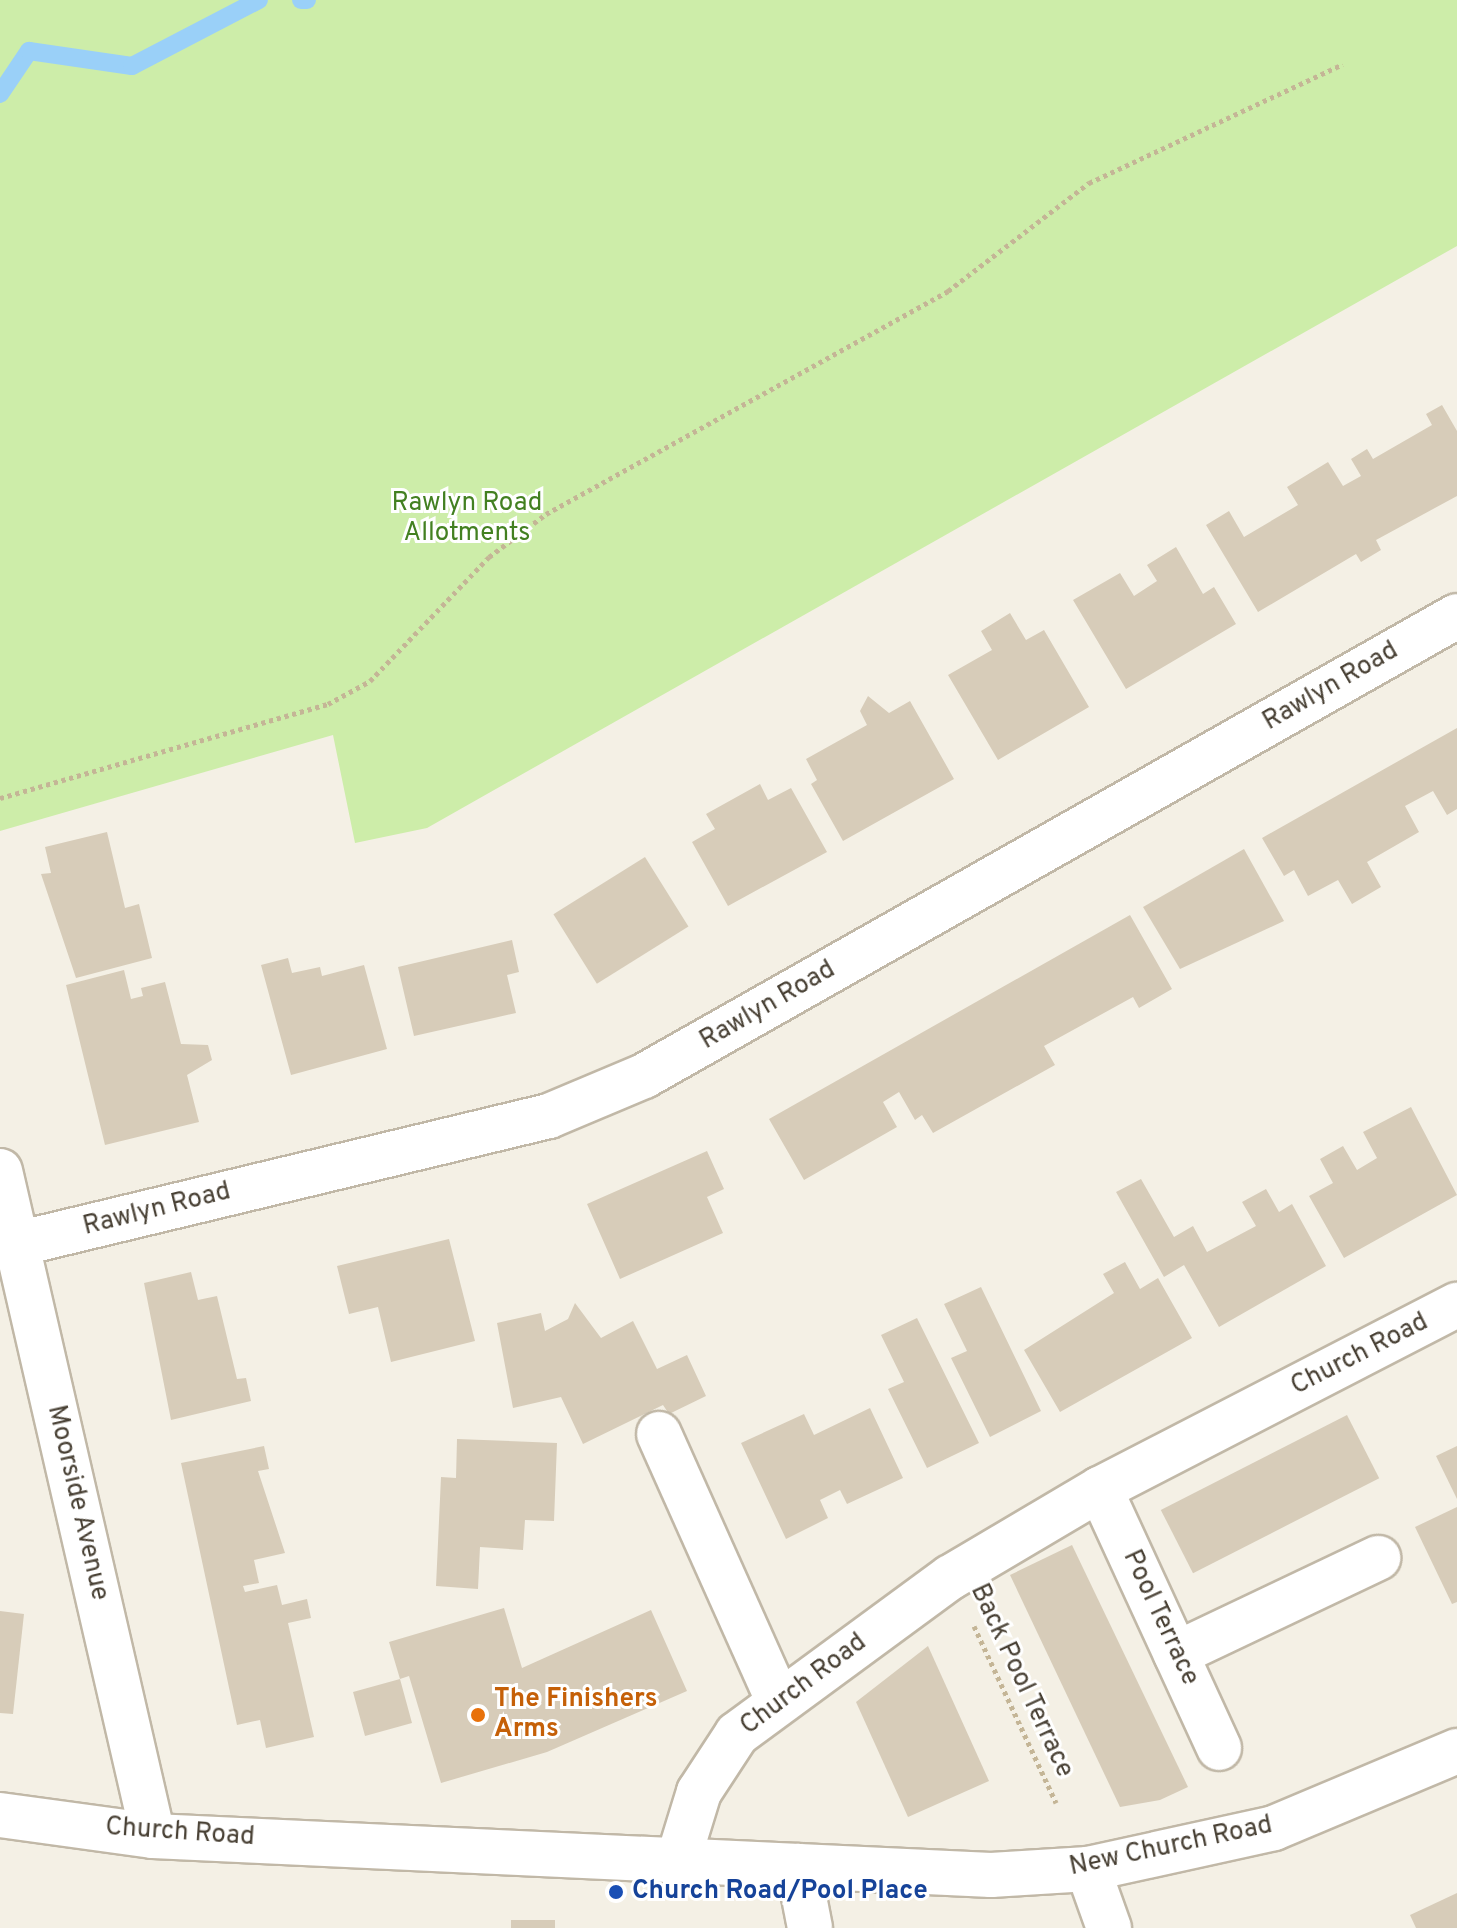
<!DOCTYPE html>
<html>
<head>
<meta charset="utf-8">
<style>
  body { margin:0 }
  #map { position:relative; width:1457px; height:1928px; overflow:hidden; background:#f4f0e5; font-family:Overpass,sans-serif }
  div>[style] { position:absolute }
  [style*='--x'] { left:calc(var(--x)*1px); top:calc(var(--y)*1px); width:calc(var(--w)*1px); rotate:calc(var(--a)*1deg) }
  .green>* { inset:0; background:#cdeda9 }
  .stream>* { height:18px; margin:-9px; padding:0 9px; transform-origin:9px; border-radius:9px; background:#9ad0f8 }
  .building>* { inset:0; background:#d7ccb9; transform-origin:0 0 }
  .path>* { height:5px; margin-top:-2.5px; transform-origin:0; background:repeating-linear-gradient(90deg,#c4b596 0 4px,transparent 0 8px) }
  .roads { filter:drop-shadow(2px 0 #c1b8a7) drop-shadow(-2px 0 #c1b8a7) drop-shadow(0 2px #c1b8a7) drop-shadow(0 -2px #c1b8a7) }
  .minor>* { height:44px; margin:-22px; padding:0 22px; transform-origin:22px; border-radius:22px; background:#fff }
  .dots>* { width:22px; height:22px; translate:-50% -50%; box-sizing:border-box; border:4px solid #fff; border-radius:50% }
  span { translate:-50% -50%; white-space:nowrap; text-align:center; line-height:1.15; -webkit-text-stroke:6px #fff; paint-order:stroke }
  .park-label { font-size:26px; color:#438021 }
  .street-label { font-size:26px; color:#484034 }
  .food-label { font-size:26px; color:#c56008; font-weight:700 }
  .left { translate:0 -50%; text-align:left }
  .transit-label { font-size:26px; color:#164399; font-weight:700 }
</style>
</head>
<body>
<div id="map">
  <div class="green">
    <div style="clip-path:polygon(0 0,1457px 0,1457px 246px,427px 828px,355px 843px,333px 735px,0 831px)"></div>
  </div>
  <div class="stream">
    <div style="--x:301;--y:0;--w:6;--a:0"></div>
    <div style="--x:0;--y:94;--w:52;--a:-56"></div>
    <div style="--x:29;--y:51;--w:104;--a:8.3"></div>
    <div style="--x:132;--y:66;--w:143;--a:-27.5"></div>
  </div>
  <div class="building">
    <div style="clip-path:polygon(1442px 405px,1457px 431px,1457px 496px,1376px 540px,1381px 550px,1361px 562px,1356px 554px,1258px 612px,1206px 525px,1229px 511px,1244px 537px,1298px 505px,1287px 487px,1328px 462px,1343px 486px,1361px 476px,1351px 459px,1367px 449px,1373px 459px,1432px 425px,1426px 414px)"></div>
    <div style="clip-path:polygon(1176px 547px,1203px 594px,1214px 587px,1236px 624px,1126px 689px,1073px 600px,1120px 573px,1134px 596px,1157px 581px,1147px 565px)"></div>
    <div style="clip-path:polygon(1010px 613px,1026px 640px,1044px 630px,1089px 707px,998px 760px,948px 675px,992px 650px,981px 631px)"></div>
    <div style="clip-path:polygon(868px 696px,889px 713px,910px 701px,954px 779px,843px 841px,811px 784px,817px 780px,806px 759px,867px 725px,860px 711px)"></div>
    <div style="clip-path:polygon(1457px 728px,1457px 809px,1447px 815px,1433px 791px,1405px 806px,1419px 832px,1367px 862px,1381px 887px,1352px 904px,1338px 880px,1308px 896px,1294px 870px,1284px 876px,1262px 838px)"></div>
    <div style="clip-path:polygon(760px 784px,768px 800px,791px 788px,827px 852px,728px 906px,692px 842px,715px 829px,706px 814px)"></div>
    <div style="clip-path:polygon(107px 832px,125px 908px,139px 904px,152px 958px,76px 978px,41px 874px,51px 873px,45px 847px)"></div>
    <div style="clip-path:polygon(1244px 849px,1284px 921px,1180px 969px,1143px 907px)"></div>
    <div style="left:645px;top:857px;width:82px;height:108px;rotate:58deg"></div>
    <div style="clip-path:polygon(1130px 915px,1172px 989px,1139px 1008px,1133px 997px,1044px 1046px,1055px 1065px,933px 1133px,922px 1115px,915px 1120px,899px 1092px,883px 1102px,897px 1127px,804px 1180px,769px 1119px)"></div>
    <div style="clip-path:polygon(512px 940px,519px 972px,507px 975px,516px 1013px,414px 1036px,398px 967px)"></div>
    <div style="clip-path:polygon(288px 958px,292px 973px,320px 967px,322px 976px,364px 965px,387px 1049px,291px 1075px,261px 965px)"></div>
    <div style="clip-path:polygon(124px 970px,131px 999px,143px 996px,141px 988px,165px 982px,181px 1044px,208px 1045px,212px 1060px,187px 1075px,199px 1122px,105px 1145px,66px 985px)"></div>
    <div style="clip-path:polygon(1411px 1107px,1457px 1195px,1344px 1258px,1309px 1196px,1333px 1183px,1320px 1159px,1343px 1146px,1357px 1170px,1377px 1158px,1363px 1132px)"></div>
    <div style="clip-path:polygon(707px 1151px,724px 1189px,707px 1197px,723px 1233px,620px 1279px,587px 1204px)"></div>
    <div style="clip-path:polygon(1141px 1179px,1174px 1237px,1193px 1226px,1207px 1252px,1256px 1226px,1242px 1202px,1266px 1189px,1279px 1212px,1292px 1204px,1326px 1266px,1219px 1327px,1184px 1265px,1164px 1277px,1116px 1192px)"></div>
    <div style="clip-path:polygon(449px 1239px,475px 1341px,391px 1362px,378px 1307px,349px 1314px,337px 1266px)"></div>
    <div style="clip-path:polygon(1125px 1262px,1140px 1289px,1158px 1278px,1192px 1338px,1060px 1412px,1024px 1350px,1114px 1293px,1103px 1274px)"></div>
    <div style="clip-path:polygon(191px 1272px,198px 1300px,217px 1296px,237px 1379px,246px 1378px,251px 1401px,171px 1420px,144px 1283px)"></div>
    <div style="clip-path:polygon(981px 1287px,1041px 1411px,990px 1437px,951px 1358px,967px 1351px,944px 1304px)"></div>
    <div style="clip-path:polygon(575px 1303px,601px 1338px,633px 1321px,657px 1369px,687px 1355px,706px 1396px,669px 1414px,663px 1405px,583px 1444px,561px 1397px,513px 1408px,497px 1323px,541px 1313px,545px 1331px,568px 1319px)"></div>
    <div style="clip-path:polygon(917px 1318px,979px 1443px,927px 1468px,888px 1389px,904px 1382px,881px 1335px)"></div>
    <div style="clip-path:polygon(870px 1408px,903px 1478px,847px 1504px,840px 1490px,820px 1500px,828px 1518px,786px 1539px,741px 1443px,804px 1414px,814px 1435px)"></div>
    <div style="left:1347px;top:1415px;width:71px;height:209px;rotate:63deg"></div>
    <div style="clip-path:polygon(457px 1439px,557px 1443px,554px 1521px,525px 1520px,523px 1550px,480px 1547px,478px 1589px,436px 1586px,441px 1477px,456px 1478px)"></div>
    <div style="clip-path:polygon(264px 1446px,269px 1469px,258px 1471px,285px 1553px,254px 1560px,259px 1583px,243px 1586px,245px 1592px,277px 1585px,282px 1605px,307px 1599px,311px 1618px,288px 1623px,314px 1737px,266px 1748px,260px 1720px,237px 1725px,181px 1463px)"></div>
    <div style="clip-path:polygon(1457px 1446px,1457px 1499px,1436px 1456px)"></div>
    <div style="clip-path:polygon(1457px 1507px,1457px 1602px,1452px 1604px,1415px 1527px)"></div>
    <div style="clip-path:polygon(1072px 1545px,1188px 1787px,1160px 1800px,1120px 1807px,1010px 1575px)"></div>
    <div style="clip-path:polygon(504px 1608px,522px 1668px,651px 1610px,687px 1691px,547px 1752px,441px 1783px,409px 1676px,400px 1679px,412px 1723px,365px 1736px,353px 1692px,400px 1679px,389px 1642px)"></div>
    <div style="clip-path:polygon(0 1611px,24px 1614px,13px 1714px,0 1713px)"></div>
    <div style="clip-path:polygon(928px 1646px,989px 1781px,908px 1817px,856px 1702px)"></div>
    <div style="clip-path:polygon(1457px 1893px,1457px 1928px,1416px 1928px,1410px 1915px)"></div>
    <div style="left:555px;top:1920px;width:8px;height:44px;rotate:90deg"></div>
  </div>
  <div class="path">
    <div style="--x:0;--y:798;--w:341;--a:-16"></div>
    <div style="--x:328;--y:704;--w:48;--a:-28.7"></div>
    <div style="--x:370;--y:681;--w:172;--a:-46.2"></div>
    <div style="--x:489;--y:557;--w:71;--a:-37"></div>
    <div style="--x:546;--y:514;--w:460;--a:-29"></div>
    <div style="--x:948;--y:291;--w:178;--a:-37.5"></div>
    <div style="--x:1089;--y:183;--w:280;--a:-25.1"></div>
    <div style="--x:974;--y:1626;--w:195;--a:65.1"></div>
  </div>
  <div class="roads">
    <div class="minor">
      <div style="--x:0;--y:1171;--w:682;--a:77.04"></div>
      <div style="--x:17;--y:1244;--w:547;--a:-13.53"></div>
      <div style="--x:549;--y:1116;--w:103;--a:-22.8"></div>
      <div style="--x:644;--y:1076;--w:934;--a:-29.5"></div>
      <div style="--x:659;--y:1434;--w:291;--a:65.9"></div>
      <div style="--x:1100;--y:1489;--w:285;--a:65.3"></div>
      <div style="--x:1176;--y:1654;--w:224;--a:-25.4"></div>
      <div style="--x:0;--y:1815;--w:154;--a:7.8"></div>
      <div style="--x:153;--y:1836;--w:839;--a:2.66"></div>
      <div style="--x:991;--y:1875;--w:97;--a:-3.5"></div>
      <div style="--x:1088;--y:1869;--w:190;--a:-12.4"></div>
      <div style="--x:1274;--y:1828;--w:199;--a:-22.8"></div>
      <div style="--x:679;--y:1857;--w:68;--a:-72.9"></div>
      <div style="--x:699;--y:1792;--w:69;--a:-56.8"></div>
      <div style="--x:737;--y:1734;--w:265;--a:-36.3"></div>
      <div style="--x:951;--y:1577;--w:173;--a:-30.6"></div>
      <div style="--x:1100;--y:1489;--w:402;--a:-27.3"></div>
      <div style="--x:798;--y:1866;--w:63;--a:79"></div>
      <div style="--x:1088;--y:1869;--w:63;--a:70.4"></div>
    </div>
  </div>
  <div class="dots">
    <div style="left:478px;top:1715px;background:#e8710a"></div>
    <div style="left:616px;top:1892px;background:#1a4fb4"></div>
  </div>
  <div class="park-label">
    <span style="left:467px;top:519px">Rawlyn Road<br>Allotments</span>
  </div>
  <div class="street-label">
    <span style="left:1331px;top:687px;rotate:-30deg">Rawlyn Road</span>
    <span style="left:768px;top:1006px;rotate:-30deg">Rawlyn Road</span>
    <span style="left:157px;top:1210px;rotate:-14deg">Rawlyn Road</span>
    <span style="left:1360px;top:1355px;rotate:-27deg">Church Road</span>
    <span style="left:77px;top:1503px;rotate:77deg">Moorside Avenue</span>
    <span style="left:1160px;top:1618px;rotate:65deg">Pool Terrace</span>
    <span style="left:1021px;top:1681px;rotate:65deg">Back Pool Terrace</span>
    <span style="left:804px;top:1685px;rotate:-37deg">Church Road</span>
    <span style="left:180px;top:1833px;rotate:4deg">Church Road</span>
    <span style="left:1171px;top:1847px;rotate:-12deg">New Church Road</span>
  </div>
  <div class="food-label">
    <span class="left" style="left:494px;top:1715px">The Finishers<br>Arms</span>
  </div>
  <div class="transit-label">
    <span class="left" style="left:632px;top:1892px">Church Road/Pool Place</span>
  </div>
</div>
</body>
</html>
